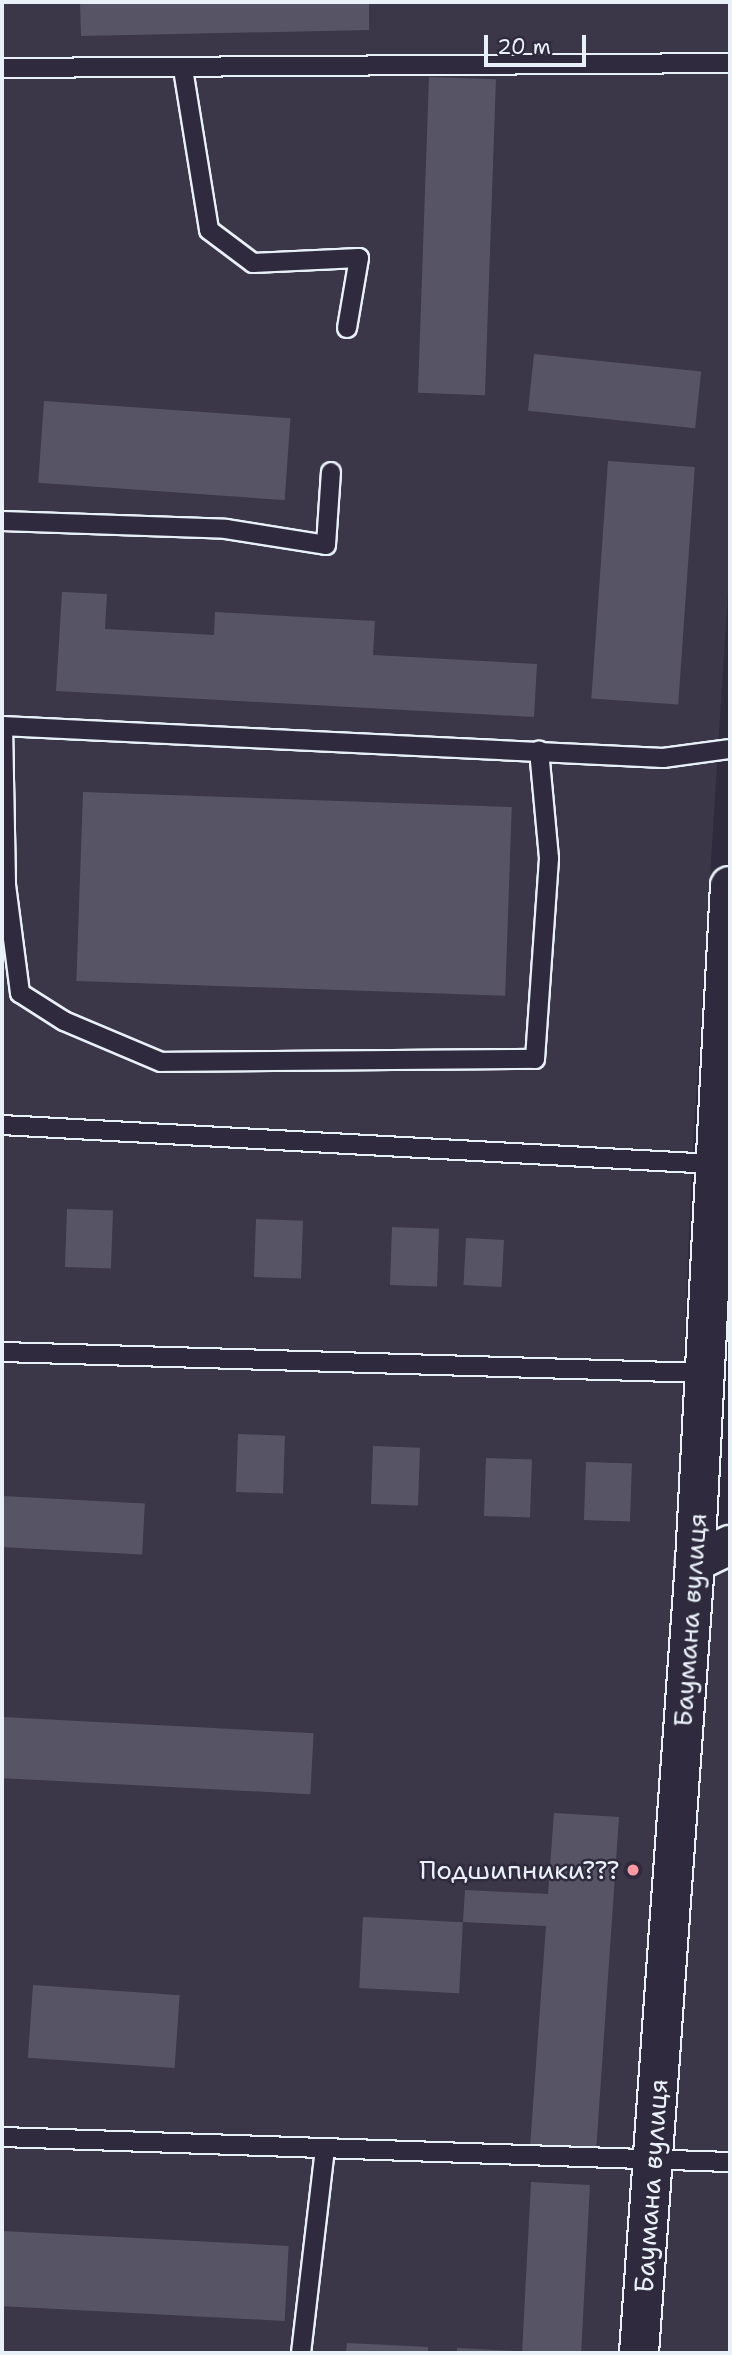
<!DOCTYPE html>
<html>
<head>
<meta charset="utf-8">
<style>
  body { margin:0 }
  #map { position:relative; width:732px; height:2355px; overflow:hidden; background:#2f2a3d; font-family:"Shantell Sans",sans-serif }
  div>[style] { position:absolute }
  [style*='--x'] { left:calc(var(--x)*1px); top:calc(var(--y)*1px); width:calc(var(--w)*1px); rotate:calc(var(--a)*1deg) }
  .built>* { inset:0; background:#3b3749 }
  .building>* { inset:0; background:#575565; transform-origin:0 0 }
  .roads { filter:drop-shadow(2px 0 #e8f1f8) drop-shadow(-2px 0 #e8f1f8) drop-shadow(0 2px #e8f1f8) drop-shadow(0 -2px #e8f1f8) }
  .lane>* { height:18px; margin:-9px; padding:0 9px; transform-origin:9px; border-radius:9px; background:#2f2a3d }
  .secondary>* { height:38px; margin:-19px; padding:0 19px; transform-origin:19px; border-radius:19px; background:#2f2a3d }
  .dots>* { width:19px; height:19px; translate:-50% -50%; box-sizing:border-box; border:4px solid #2f2a3d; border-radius:50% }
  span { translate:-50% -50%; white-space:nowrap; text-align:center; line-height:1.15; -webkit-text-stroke:5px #2f2a3d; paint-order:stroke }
  .street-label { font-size:26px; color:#e8f1f8 }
  .poi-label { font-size:26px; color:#e8f1f8 }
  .right { translate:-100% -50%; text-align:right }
  .frame { position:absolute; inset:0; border:4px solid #e8f1f8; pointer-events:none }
  .scale { position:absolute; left:484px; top:35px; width:102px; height:32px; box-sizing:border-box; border:4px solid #e8f1f8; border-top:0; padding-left:9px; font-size:21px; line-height:24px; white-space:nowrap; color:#e8f1f8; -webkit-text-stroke:5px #2f2a3d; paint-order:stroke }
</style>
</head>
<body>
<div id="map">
  <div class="built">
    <div style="clip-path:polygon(2px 2px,730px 2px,730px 560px,692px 1163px,675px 1561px,619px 2353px,2px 2353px)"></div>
    <div style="clip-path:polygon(730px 1556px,730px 2353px,659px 2353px,716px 1563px)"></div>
  </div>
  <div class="building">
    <div style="clip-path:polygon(80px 2px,369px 2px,369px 30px,81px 36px)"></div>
    <div style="left:429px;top:77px;width:67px;height:316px;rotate:2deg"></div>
    <div style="left:534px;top:354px;width:168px;height:57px;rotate:6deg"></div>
    <div style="left:44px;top:401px;width:247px;height:82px;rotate:4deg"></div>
    <div style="left:608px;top:461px;width:87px;height:238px;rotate:4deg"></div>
    <div style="clip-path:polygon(62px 592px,107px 594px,105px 629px,214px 635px,215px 612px,375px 621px,373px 655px,537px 664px,534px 717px,56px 691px)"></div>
    <div style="left:83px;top:792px;width:429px;height:189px;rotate:2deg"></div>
    <div style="left:67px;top:1209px;width:46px;height:58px;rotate:2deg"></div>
    <div style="left:256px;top:1219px;width:47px;height:58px;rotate:2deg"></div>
    <div style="left:392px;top:1227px;width:47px;height:58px;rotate:2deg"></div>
    <div style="left:466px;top:1238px;width:38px;height:47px;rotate:3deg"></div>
    <div style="left:238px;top:1434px;width:47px;height:58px;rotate:2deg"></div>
    <div style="left:373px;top:1446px;width:47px;height:58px;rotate:2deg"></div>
    <div style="left:486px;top:1458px;width:46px;height:58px;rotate:2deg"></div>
    <div style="left:586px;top:1462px;width:46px;height:58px;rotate:2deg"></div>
    <div style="left:2px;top:1496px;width:143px;height:51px;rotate:3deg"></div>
    <div style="left:2px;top:1717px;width:312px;height:61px;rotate:3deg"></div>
    <div style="clip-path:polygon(554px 1813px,619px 1817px,596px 2152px,530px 2147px,546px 1926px,463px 1922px,465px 1890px,548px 1894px)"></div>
    <div style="left:363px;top:1917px;width:100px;height:71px;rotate:3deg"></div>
    <div style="left:33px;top:1985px;width:147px;height:73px;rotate:4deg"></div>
    <div style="left:531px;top:2182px;width:59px;height:171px;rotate:3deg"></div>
    <div style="left:2px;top:2231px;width:287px;height:75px;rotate:3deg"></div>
    <div style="clip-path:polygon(347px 2343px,428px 2347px,428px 2353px,346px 2353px)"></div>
    <div style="clip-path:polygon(457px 2348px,516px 2351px,516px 2353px,457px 2353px)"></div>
  </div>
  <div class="roads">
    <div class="lane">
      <div style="--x:2;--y:68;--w:728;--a:-0.39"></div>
      <div style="--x:183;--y:69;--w:163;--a:80.8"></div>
      <div style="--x:209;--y:230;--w:55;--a:36.9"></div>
      <div style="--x:253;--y:263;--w:106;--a:-2.7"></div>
      <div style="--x:359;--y:258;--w:71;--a:99.7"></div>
      <div style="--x:2;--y:521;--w:224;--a:2"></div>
      <div style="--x:226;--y:529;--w:101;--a:9.1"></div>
      <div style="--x:326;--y:545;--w:73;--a:-86.1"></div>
      <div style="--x:2;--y:726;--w:662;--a:2.77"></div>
      <div style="--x:663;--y:758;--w:68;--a:-7.7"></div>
      <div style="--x:3;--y:726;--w:159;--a:88.9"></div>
      <div style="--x:6;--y:885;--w:109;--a:82.6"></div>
      <div style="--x:20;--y:993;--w:52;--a:32.5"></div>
      <div style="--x:64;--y:1021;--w:105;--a:22.9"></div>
      <div style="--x:161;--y:1062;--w:374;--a:-0.5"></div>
      <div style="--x:535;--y:1059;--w:201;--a:-86"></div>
      <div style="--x:549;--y:858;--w:108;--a:-95.3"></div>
      <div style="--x:2;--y:1125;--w:712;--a:3.14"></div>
      <div style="--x:2;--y:1352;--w:702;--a:1.71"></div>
      <div style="--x:2;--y:2137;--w:728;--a:1.97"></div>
      <div style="--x:301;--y:2353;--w:206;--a:-83.3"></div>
    </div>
    <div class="secondary">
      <div style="--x:695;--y:1562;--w:39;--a:-26"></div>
      <div style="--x:639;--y:2353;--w:793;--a:-85.95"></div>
      <div style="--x:695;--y:1562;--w:677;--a:-87.04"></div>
    </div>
  </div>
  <div class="dots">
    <div style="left:633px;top:1870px;background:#ff9aa2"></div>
  </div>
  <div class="street-label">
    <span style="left:690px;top:1620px;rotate:-86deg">Баумана вулиця</span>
    <span style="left:651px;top:2186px;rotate:-86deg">Баумана вулиця</span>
  </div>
  <div class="poi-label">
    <span class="right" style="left:619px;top:1870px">Подшипники???</span>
  </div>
  <div class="frame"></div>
  <div class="scale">20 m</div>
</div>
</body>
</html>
